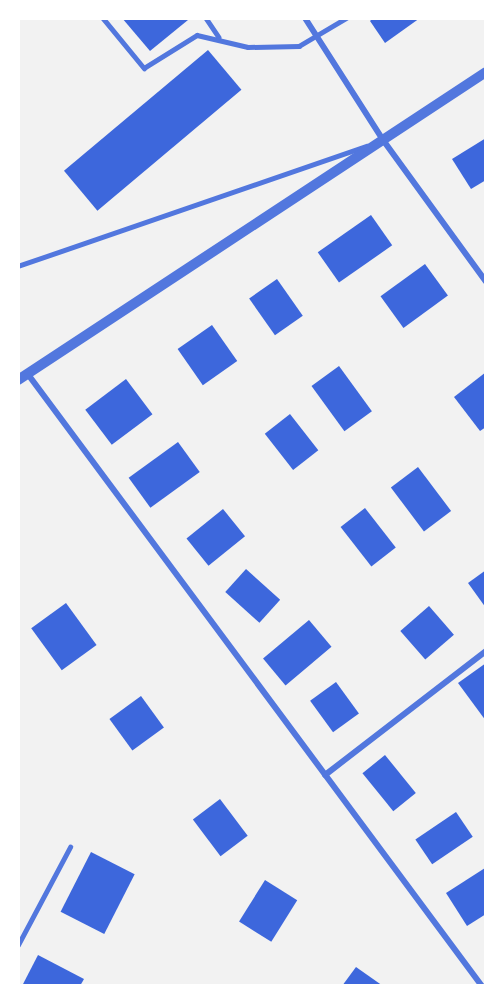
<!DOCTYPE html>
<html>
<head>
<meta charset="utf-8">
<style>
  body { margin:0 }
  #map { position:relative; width:504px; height:1004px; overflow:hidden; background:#f2f2f2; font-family:Merriweather,serif }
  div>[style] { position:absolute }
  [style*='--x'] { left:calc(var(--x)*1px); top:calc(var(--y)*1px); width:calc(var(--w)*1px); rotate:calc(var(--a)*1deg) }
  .building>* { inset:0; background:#3d67dc; transform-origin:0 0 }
  .service>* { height:4.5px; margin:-2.25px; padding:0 2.25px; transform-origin:2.25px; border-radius:2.25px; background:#5277de }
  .minor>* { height:6px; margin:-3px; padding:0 3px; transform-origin:3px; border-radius:3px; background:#5277de }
  .tertiary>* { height:10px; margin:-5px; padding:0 5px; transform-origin:5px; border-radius:5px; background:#5277de }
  span { translate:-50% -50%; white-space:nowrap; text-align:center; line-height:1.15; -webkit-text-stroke:6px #fff; paint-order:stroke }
  .frame { position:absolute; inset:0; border:20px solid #fff; pointer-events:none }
</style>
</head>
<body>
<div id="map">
  <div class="building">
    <div style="clip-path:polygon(122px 18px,186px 18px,188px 20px,150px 51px)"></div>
    <div style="clip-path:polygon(373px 18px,420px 18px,385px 43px,370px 21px)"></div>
    <div style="left:208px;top:50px;width:52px;height:188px;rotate:50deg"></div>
    <div style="clip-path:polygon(486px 138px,486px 180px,471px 189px,452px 159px)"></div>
    <div style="left:371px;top:215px;width:37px;height:65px;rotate:55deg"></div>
    <div style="left:425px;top:264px;width:39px;height:55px;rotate:54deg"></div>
    <div style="left:277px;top:279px;width:45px;height:34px;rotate:55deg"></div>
    <div style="left:212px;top:325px;width:44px;height:42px;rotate:55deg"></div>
    <div style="left:339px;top:366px;width:56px;height:34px;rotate:54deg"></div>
    <div style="clip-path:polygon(486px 372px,486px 427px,480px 431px,454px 397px)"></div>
    <div style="left:126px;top:379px;width:44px;height:51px;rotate:53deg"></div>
    <div style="left:290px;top:414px;width:46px;height:32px;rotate:52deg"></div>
    <div style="left:178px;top:442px;width:37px;height:61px;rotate:54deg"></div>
    <div style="left:418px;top:467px;width:55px;height:34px;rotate:53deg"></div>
    <div style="left:365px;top:508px;width:50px;height:31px;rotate:52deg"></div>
    <div style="left:223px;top:509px;width:35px;height:47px;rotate:51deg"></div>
    <div style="left:246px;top:569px;width:46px;height:31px;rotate:42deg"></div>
    <div style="clip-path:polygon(486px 570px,486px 608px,468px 583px)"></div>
    <div style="left:66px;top:603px;width:52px;height:43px;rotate:54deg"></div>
    <div style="left:429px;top:606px;width:38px;height:38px;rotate:49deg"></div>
    <div style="left:309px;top:620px;width:35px;height:60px;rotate:50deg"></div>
    <div style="clip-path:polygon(486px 663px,486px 721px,458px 683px)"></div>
    <div style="left:336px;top:682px;width:39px;height:32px;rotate:54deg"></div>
    <div style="left:141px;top:696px;width:39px;height:39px;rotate:54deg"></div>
    <div style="left:385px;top:755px;width:49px;height:29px;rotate:51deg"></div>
    <div style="left:220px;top:799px;width:46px;height:34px;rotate:53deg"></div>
    <div style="left:456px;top:812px;width:30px;height:49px;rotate:56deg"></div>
    <div style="left:91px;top:852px;width:49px;height:67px;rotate:27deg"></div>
    <div style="clip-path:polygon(485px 868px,486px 914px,467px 926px,446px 893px)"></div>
    <div style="left:265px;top:880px;width:38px;height:49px;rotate:32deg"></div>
    <div style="clip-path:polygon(38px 955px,84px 979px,80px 986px,22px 986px)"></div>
    <div style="clip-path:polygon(356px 967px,383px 986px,342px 986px)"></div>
  </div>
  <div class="service">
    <div style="--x:103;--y:18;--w:65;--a:50.6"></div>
    <div style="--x:144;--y:68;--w:62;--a:-31.9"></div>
    <div style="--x:197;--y:35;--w:52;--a:13.2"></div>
    <div style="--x:248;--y:47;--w:51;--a:-1.1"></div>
    <div style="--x:299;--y:46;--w:55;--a:-30.8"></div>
    <div style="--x:206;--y:18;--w:23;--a:56"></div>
    <div style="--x:18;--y:266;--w:369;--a:-19"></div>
    <div style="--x:18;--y:945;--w:111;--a:-62"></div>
  </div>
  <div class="minor">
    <div style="--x:305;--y:18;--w:145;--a:57.4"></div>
    <div style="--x:383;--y:140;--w:175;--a:54"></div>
    <div style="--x:27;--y:373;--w:763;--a:53.42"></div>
    <div style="--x:325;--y:775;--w:203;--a:-37.6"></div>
  </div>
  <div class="tertiary">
    <div style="--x:18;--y:380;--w:560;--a:-33.35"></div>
  </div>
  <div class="frame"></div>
</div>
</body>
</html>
